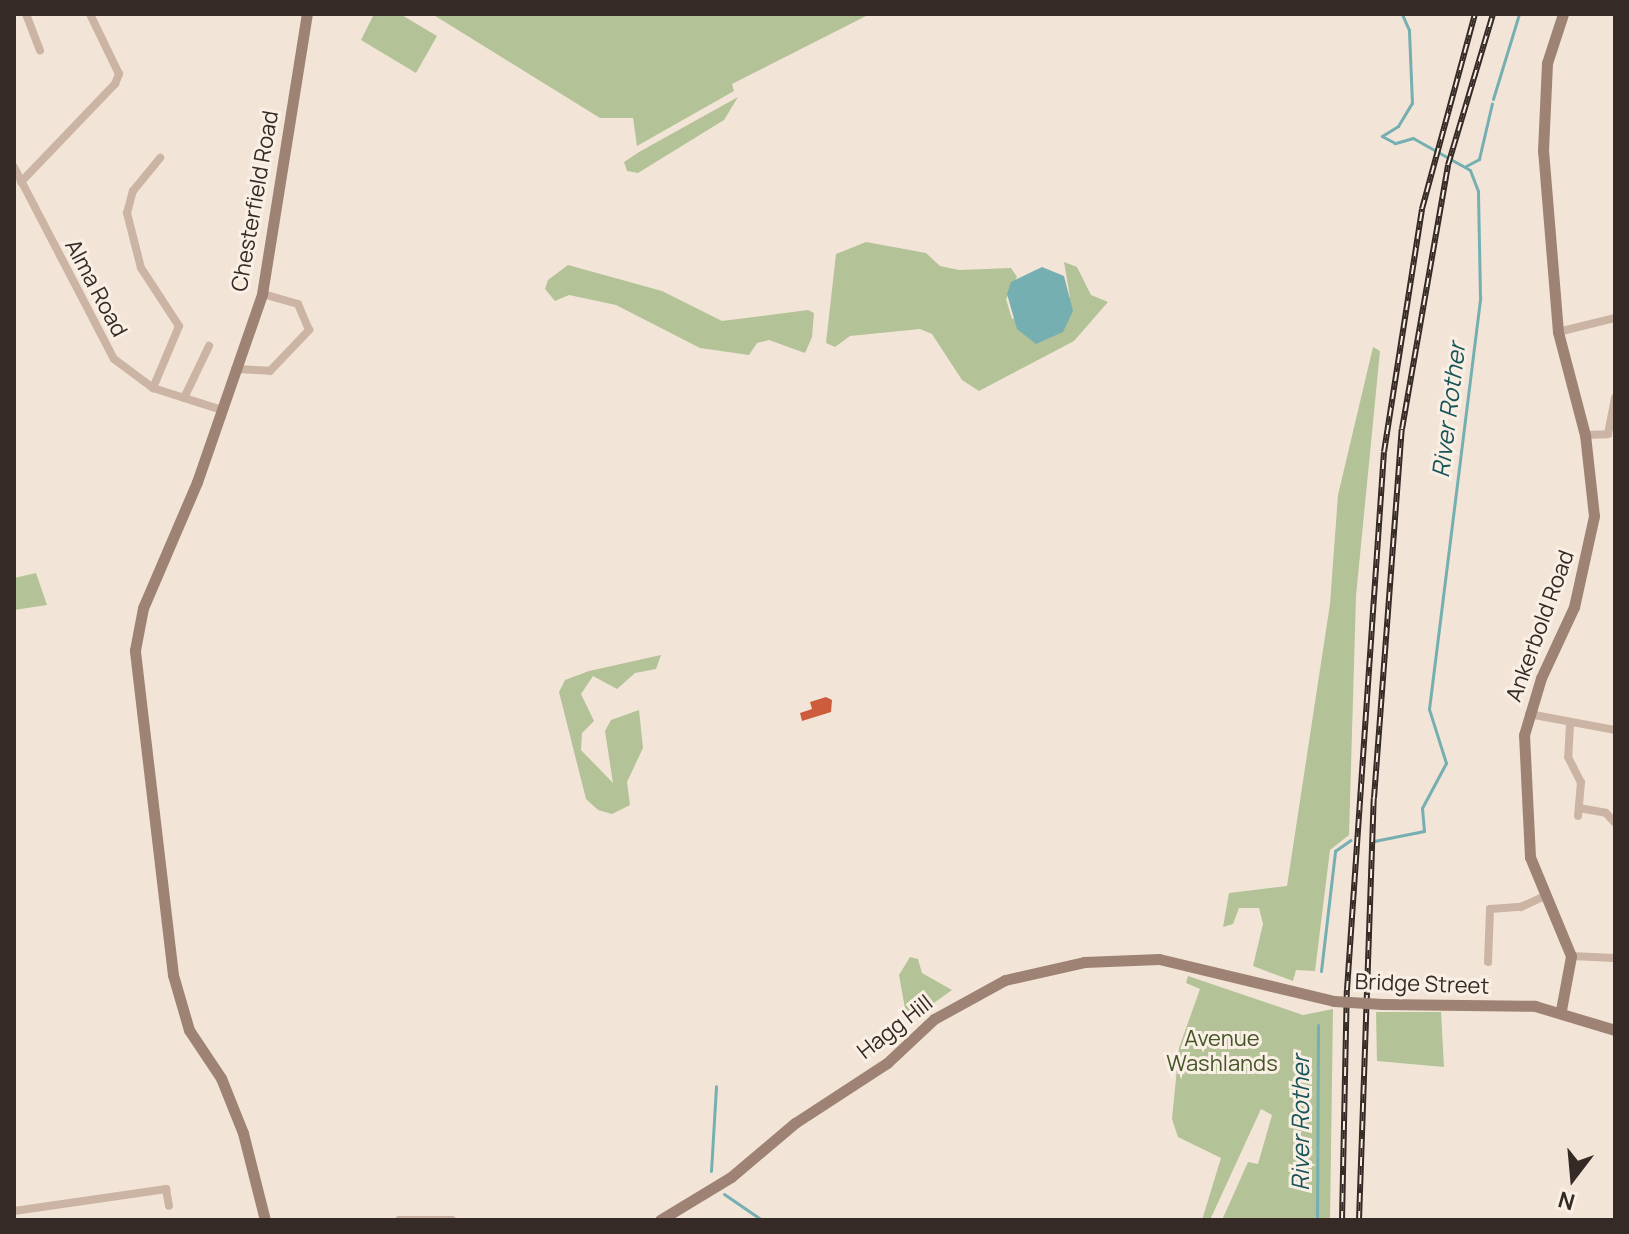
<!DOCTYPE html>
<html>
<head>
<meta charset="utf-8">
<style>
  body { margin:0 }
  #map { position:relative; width:1629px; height:1234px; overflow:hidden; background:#f2e5d7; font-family:Manrope,sans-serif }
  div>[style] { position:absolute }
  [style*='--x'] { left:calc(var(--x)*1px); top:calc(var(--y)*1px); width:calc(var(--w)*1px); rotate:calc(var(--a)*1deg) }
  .green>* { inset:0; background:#b4c297 }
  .water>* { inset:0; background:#75afb1 }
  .stream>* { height:3px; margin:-1.5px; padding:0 1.5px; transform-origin:1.5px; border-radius:1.5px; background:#75afb1 }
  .building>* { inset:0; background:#cc5c3b }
  .street>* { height:8px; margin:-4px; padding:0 4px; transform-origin:4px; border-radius:4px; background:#cbb4a3 }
  .secondary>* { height:11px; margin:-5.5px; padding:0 5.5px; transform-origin:5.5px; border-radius:5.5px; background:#9e8374 }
  .rail>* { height:6px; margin-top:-3px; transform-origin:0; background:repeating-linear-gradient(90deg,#faefe4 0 9px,#352a25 0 18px); box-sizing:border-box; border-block:2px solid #352a25 }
  .secondary-bridge>* { height:11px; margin:-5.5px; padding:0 5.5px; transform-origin:5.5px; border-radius:5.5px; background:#9e8374 }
  span { translate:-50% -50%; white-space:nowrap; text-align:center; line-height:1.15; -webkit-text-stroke:6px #faefe4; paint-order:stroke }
  .street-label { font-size:22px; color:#352a25 }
  .park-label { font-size:22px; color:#455528 }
  .water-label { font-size:24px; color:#195558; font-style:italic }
  .frame { position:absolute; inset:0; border:16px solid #352a25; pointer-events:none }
  .north { position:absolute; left:1533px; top:1138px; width:80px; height:80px; -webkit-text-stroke:6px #faefe4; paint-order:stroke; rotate:196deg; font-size:22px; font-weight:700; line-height:32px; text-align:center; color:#352a25 }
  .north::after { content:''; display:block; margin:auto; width:28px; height:36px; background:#352a25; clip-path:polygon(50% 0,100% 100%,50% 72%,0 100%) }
</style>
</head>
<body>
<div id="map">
  <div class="green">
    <div style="clip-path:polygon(374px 14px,400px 14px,437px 36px,416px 73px,361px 40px)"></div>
    <div style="clip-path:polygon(432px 14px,870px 14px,732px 84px,734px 91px,637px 146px,633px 118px,600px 118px)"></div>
    <div style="clip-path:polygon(738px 97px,724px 120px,638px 173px,627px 171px,624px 162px,639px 152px)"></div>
    <div style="clip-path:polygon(866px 242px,926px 253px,940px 266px,959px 270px,1011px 268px,1017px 277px,1006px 299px,1012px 319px,1070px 297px,1064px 262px,1077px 267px,1091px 295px,1108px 302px,1074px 341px,979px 391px,962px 380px,932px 334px,920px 329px,850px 336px,835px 347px,826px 343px,836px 254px)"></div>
    <div style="clip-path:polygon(568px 265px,662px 291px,722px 321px,808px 310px,814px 313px,812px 337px,805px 353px,769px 340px,757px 343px,749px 355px,700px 348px,616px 305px,569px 295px,555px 301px,545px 289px,548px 280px)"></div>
    <div style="clip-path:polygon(1373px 347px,1380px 351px,1356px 596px,1349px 835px,1330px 850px,1315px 971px,1296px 970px,1293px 981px,1253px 966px,1263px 924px,1259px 908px,1239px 908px,1233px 924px,1223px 927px,1229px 893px,1287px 886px,1330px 604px,1338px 495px)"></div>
    <div style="clip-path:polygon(36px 573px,47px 605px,14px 610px,14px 578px)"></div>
    <div style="clip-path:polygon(661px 655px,656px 669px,635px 673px,617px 689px,593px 676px,581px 694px,594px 721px,582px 733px,581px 750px,613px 783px,605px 731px,611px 720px,639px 710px,643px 748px,627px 782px,630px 805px,612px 814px,598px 810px,586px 799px,559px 692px,565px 680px,589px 671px)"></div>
    <div style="clip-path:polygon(910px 957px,918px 959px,922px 973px,952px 990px,917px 1015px,906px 1014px,899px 975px)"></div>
    <div style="clip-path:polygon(1188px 976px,1303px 1015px,1333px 1009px,1330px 1220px,1222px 1220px,1248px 1162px,1258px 1164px,1272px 1115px,1261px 1109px,1210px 1220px,1202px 1220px,1221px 1158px,1178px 1137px,1172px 1119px,1179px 1048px,1200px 989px,1186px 983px)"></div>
    <div style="clip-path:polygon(1376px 1012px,1441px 1012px,1444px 1067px,1377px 1061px)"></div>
  </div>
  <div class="water">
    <div style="clip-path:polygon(1042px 267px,1064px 276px,1073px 311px,1063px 332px,1036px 344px,1017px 329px,1007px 294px,1011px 282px)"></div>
  </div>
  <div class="stream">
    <div style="--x:1339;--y:14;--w:10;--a:0"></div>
    <div style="--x:1493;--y:99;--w:89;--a:-73"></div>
    <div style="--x:1466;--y:166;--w:15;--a:-28"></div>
    <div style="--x:1479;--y:159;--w:57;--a:-76.9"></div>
    <div style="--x:1374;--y:841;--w:51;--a:-11.3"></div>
    <div style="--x:1424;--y:831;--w:23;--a:-95"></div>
    <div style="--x:1422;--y:808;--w:51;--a:-61.9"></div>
    <div style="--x:1446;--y:763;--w:57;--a:-107.5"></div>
    <div style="--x:1429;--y:709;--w:415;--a:-82.9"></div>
    <div style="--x:1480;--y:297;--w:106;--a:-91.1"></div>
    <div style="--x:1478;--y:191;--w:22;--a:-111"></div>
    <div style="--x:1470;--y:170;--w:65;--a:-150.7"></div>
    <div style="--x:1413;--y:138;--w:19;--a:164"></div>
    <div style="--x:1395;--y:143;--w:15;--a:-152"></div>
    <div style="--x:1382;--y:136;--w:19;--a:-32"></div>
    <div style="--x:1398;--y:126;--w:27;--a:-59"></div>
    <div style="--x:1412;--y:103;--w:73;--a:-92.4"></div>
    <div style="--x:1409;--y:30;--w:17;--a:-114"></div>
    <div style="--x:1321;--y:971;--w:121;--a:-83.3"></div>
    <div style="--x:1335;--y:851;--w:19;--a:-35"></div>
    <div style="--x:711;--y:1171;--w:85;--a:-86.6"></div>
    <div style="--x:724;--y:1194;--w:46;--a:34.4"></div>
    <div style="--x:1317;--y:1220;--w:195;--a:-89.7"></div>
  </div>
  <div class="building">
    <div style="clip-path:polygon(826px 697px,832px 700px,831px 712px,802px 721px,800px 713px,812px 709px,810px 702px)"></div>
  </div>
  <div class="street">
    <div style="--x:26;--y:14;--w:39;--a:69"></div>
    <div style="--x:14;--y:167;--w:216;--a:62.5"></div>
    <div style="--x:114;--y:359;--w:49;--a:36.6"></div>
    <div style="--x:153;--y:388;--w:72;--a:17.7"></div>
    <div style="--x:21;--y:182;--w:136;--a:-46.2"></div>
    <div style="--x:115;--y:84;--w:11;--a:-68"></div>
    <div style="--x:119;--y:74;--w:67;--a:-115.8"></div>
    <div style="--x:1558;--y:332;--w:59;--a:-13.8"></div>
    <div style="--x:235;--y:369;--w:35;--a:3"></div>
    <div style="--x:270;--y:371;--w:57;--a:-46.4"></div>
    <div style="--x:309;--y:330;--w:28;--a:-113"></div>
    <div style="--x:298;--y:304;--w:37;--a:-164"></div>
    <div style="--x:153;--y:388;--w:67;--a:-67.2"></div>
    <div style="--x:179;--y:326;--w:69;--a:-123.2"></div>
    <div style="--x:141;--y:268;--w:57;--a:-104.3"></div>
    <div style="--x:127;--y:213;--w:23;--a:-75"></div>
    <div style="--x:133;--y:191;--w:43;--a:-50.7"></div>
    <div style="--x:184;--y:398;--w:58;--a:-64.3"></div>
    <div style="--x:1585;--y:435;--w:23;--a:-2"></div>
    <div style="--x:1608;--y:434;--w:37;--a:-79"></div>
    <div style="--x:1529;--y:714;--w:87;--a:10.5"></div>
    <div style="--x:1570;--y:724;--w:33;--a:93"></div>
    <div style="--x:1568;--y:757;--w:28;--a:63"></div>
    <div style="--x:1581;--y:782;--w:34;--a:95"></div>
    <div style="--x:1579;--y:808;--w:27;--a:10"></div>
    <div style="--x:1606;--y:813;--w:13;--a:48"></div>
    <div style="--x:1571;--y:956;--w:44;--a:2.6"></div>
    <div style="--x:1488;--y:962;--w:53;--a:-87.8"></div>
    <div style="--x:1490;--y:909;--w:31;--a:-4"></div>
    <div style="--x:1521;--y:907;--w:26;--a:-25"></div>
    <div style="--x:14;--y:1211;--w:154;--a:-8.2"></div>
    <div style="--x:166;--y:1189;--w:17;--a:80"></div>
    <div style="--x:399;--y:1220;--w:53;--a:0"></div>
  </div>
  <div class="secondary">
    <div style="--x:1382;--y:1004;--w:153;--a:0.7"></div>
    <div style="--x:1535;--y:1006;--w:84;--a:16.7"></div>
    <div style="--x:1561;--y:1010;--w:55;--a:-79.5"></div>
    <div style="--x:1571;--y:956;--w:107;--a:-112.5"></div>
    <div style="--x:1530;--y:857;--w:122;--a:-92.8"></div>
    <div style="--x:1524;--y:735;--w:59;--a:-73.4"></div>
    <div style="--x:1541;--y:678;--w:78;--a:-65.1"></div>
    <div style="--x:1574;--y:607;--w:93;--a:-77.6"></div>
    <div style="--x:1594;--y:516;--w:81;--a:-96.3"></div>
    <div style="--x:1585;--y:435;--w:106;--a:-104.7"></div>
    <div style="--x:1558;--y:332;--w:182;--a:-94.7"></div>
    <div style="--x:1543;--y:151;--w:88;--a:-87.4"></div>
    <div style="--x:1547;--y:63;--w:52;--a:-71.9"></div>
    <div style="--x:265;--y:1220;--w:90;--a:-104.2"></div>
    <div style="--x:243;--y:1133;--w:59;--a:-111.8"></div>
    <div style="--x:221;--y:1078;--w:58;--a:-123.7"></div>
    <div style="--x:189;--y:1030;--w:57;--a:-106.2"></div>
    <div style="--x:173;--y:975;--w:327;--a:-96.7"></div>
    <div style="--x:135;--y:650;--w:43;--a:-79.2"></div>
    <div style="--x:143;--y:608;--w:137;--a:-66.8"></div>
    <div style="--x:197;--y:482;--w:199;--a:-70.9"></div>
    <div style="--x:262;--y:294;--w:284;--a:-80.9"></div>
    <div style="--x:660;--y:1220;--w:83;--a:-31.2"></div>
    <div style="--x:731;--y:1177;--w:84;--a:-40.2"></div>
    <div style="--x:795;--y:1123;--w:110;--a:-33.1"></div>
    <div style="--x:887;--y:1063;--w:64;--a:-43.1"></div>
    <div style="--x:934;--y:1019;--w:81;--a:-28.8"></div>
    <div style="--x:1005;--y:980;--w:81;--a:-12.8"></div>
    <div style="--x:1084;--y:962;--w:75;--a:-2.3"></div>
    <div style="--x:1159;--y:959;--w:180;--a:13.5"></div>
  </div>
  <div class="rail">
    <div style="--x:1342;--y:1220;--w:230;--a:-88.8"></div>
    <div style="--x:1347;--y:990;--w:539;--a:-86.07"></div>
    <div style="--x:1384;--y:452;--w:246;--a:-81.1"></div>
    <div style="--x:1422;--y:209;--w:202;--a:-74.8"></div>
    <div style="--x:1359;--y:1220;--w:422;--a:-88"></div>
    <div style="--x:1374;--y:798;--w:370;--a:-85.7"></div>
    <div style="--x:1402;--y:429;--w:268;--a:-80.1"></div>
    <div style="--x:1448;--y:165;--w:158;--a:-73.4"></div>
  </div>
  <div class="secondary-bridge">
    <div style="--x:1334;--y:1001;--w:48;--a:3.6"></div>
  </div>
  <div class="street-label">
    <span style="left:255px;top:201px;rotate:-80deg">Chesterfield Road</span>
    <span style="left:96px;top:288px;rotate:62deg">Alma Road</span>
    <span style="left:1540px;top:626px;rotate:-70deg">Ankerbold Road</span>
    <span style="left:1422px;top:984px;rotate:2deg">Bridge Street</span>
    <span style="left:895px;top:1027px;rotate:-38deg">Hagg Hill</span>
  </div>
  <div class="park-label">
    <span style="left:1222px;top:1051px">Avenue<br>Washlands</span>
  </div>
  <div class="water-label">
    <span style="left:1448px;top:410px;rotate:-83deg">River Rother</span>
    <span style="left:1300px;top:1123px;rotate:-90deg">River Rother</span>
  </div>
  <div class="frame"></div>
  <div class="north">N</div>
</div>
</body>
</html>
